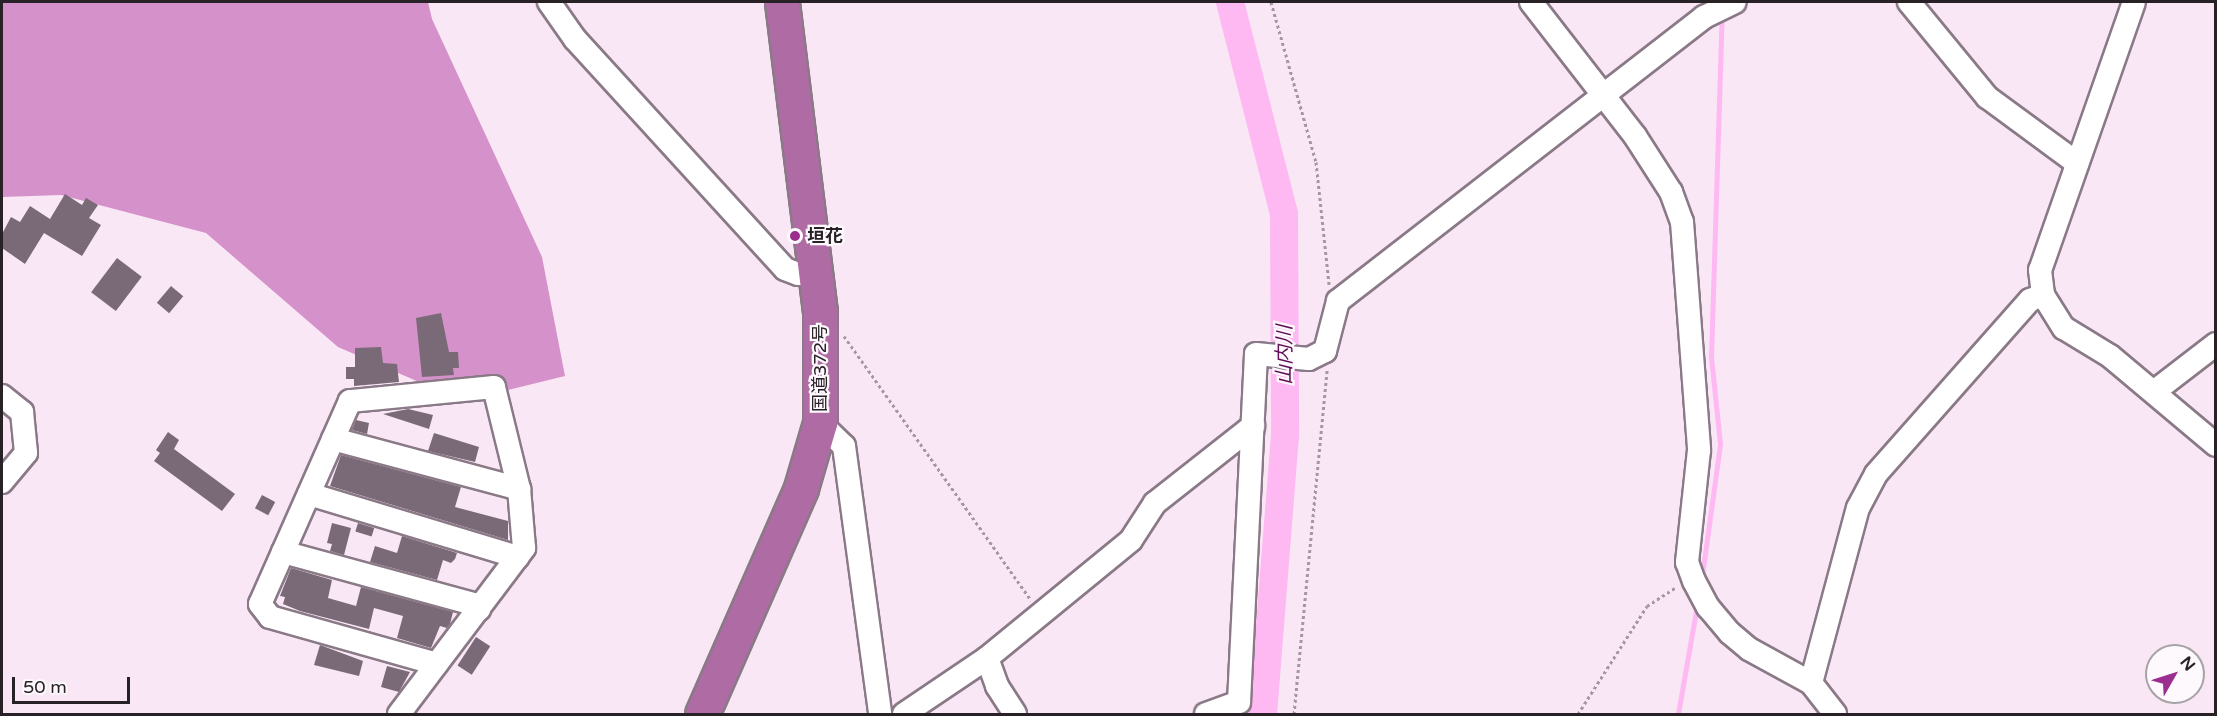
<!DOCTYPE html>
<html>
<head>
<meta charset="utf-8">
<style>
  body { margin:0 }
  #map { position:relative; width:2217px; height:716px; overflow:hidden; background:#f9e7f5; font-family:"Varela Round","Noto Sans JP",sans-serif }
  div>[style] { position:absolute }
  [style*='--x'] { left:calc(var(--x)*1px); top:calc(var(--y)*1px); width:calc(var(--w)*1px); rotate:calc(var(--a)*1deg) }
  .forest>* { inset:0; background:#d591ca }
  .stream>* { height:4.5px; margin:-2.25px; padding:0 2.25px; transform-origin:2.25px; border-radius:2.25px; background:#feb8f2 }
  .river>* { height:28px; margin:-14px; padding:0 14px; transform-origin:14px; border-radius:14px; background:#feb8f2 }
  .building>* { inset:0; background:#7a6a77; transform-origin:0 0 }
  .path>* { height:3px; margin-top:-1.5px; transform-origin:0; background:repeating-linear-gradient(90deg,#a597a2 0 3px,transparent 0 6px) }
  .roads { filter:drop-shadow(2px 0 #8a7987) drop-shadow(-2px 0 #8a7987) drop-shadow(0 2px #8a7987) drop-shadow(0 -2px #8a7987) }
  .minor>* { height:22px; margin:-11px; padding:0 11px; transform-origin:11px; border-radius:11px; background:#fff }
  .highway>* { height:33px; margin:-16.5px; padding:0 16.5px; transform-origin:16.5px; border-radius:16.5px; background:#af6ca4 }
  .dots>* { width:16px; height:16px; translate:-50% -50%; box-sizing:border-box; border:3px solid #fdf9fc; border-radius:50% }
  span { translate:-50% -50%; white-space:nowrap; text-align:center; line-height:1.15; -webkit-text-stroke:4.5px #fdf9fc; paint-order:stroke }
  .poi-label { font-size:18px; color:#282126; font-weight:700 }
  .left { translate:0 -50%; text-align:left }
  .street-label { font-size:18px; color:#282126 }
  .water-label { font-size:20px; color:#600e58; font-style:italic }
  .frame { position:absolute; inset:0; border:3px solid #282126; pointer-events:none }
  .north { position:absolute; left:2145px; top:644px; width:60px; height:60px; box-sizing:border-box; background:#fdf9fc; border:2px solid #a8a3a6; border-radius:50%; rotate:51deg; font-size:16px; font-weight:700; line-height:24px; text-align:center; color:#282126 }
  .north::after { content:''; display:block; margin:auto; width:21px; height:27px; background:#9b2e8f; clip-path:polygon(50% 0,100% 100%,50% 72%,0 100%) }
  .scale { position:absolute; left:12px; top:677px; width:118px; height:27px; box-sizing:border-box; border:3px solid #282126; border-top:0; padding-left:8px; font-size:18px; line-height:21px; white-space:nowrap; color:#282126; -webkit-text-stroke:4px #fdf9fc; paint-order:stroke }
</style>
</head>
<body>
<div id="map">
  <div class="forest">
    <div style="clip-path:polygon(2px 2px,428px 2px,432px 19px,542px 257px,565px 376px,463px 401px,338px 347px,206px 233px,61px 195px,2px 197px)"></div>
  </div>
  <div class="stream">
    <div style="--x:1702;--y:576;--w:133;--a:-82.2"></div>
    <div style="--x:1720;--y:444;--w:87;--a:-95.9"></div>
    <div style="--x:1711;--y:357;--w:341;--a:-88.2"></div>
    <div style="--x:1678;--y:714;--w:111;--a:-80.1"></div>
  </div>
  <div class="river">
    <div style="--x:1230;--y:2;--w:219;--a:75.7"></div>
    <div style="--x:1284;--y:214;--w:221;--a:89.7"></div>
    <div style="--x:1285;--y:435;--w:280;--a:94.5"></div>
  </div>
  <div class="building">
    <div style="clip-path:polygon(65px 194px,82px 205px,86px 198px,98px 205px,89px 218px,101px 225px,82px 256px,44px 233px,25px 264px,2px 248px,2px 234px,11px 217px,20px 222px,30px 206px,50px 219px)"></div>
    <div style="left:117px;top:258px;width:31px;height:43px;rotate:37deg"></div>
    <div style="left:171px;top:286px;width:16px;height:22px;rotate:40deg"></div>
    <div style="clip-path:polygon(441px 313px,449px 352px,458px 352px,459px 368px,453px 368px,454px 375px,422px 377px,416px 318px)"></div>
    <div style="clip-path:polygon(381px 347px,383px 363px,397px 364px,399px 382px,354px 386px,354px 379px,346px 379px,346px 367px,355px 367px,355px 348px)"></div>
    <div style="clip-path:polygon(408px 409px,433px 415px,429px 429px,383px 414px)"></div>
    <div style="clip-path:polygon(356px 420px,369px 423px,367px 434px,352px 430px)"></div>
    <div style="clip-path:polygon(168px 432px,179px 440px,174px 449px,235px 494px,222px 511px,154px 461px,160px 453px,156px 450px)"></div>
    <div style="clip-path:polygon(434px 433px,479px 447px,475px 462px,428px 451px)"></div>
    <div style="clip-path:polygon(341px 455px,461px 487px,455px 507px,508px 521px,508px 540px,330px 486px)"></div>
    <div style="left:262px;top:495px;width:15px;height:15px;rotate:28deg"></div>
    <div style="clip-path:polygon(332px 523px,351px 528px,344px 555px,330px 551px,332px 544px,327px 543px)"></div>
    <div style="left:358px;top:523px;width:17px;height:9px;rotate:17deg"></div>
    <div style="clip-path:polygon(402px 536px,457px 553px,455px 559px,451px 563px,443px 560px,437px 580px,370px 562px,375px 546px,397px 553px)"></div>
    <div style="clip-path:polygon(291px 568px,332px 580px,328px 598px,356px 606px,361px 587px,453px 612px,450px 624px,447px 628px,440px 626px,431px 648px,397px 638px,403px 616px,374px 608px,369px 629px,300px 611px,283px 604px,285px 597px,280px 596px)"></div>
    <div style="left:476px;top:637px;width:17px;height:34px;rotate:33deg"></div>
    <div style="clip-path:polygon(320px 645px,363px 661px,359px 676px,314px 665px)"></div>
    <div style="clip-path:polygon(387px 666px,410px 672px,399px 692px,381px 687px)"></div>
  </div>
  <div class="path">
    <div style="--x:1271;--y:2;--w:166;--a:74.3"></div>
    <div style="--x:1316;--y:162;--w:123;--a:83.9"></div>
    <div style="--x:844;--y:336;--w:324;--a:54.7"></div>
    <div style="--x:1294;--y:714;--w:346;--a:-84.5"></div>
    <div style="--x:1578;--y:714;--w:128;--a:-57.4"></div>
    <div style="--x:1647;--y:606;--w:35;--a:-33"></div>
  </div>
  <div class="roads">
    <div class="minor">
      <div style="--x:549;--y:2;--w:45;--a:54.9"></div>
      <div style="--x:575;--y:39;--w:311;--a:47.6"></div>
      <div style="--x:785;--y:269;--w:14;--a:21"></div>
      <div style="--x:798;--y:274;--w:18;--a:-6"></div>
      <div style="--x:1531;--y:2;--w:170;--a:52.2"></div>
      <div style="--x:1635;--y:136;--w:67;--a:57.3"></div>
      <div style="--x:1671;--y:192;--w:32;--a:70"></div>
      <div style="--x:1682;--y:222;--w:229;--a:85.7"></div>
      <div style="--x:1699;--y:450;--w:113;--a:96.1"></div>
      <div style="--x:1687;--y:562;--w:20;--a:70"></div>
      <div style="--x:1694;--y:581;--w:30;--a:62"></div>
      <div style="--x:1708;--y:607;--w:34;--a:50"></div>
      <div style="--x:1730;--y:633;--w:25;--a:40"></div>
      <div style="--x:1749;--y:649;--w:71;--a:28.7"></div>
      <div style="--x:1811;--y:683;--w:39;--a:52"></div>
      <div style="--x:1909;--y:2;--w:123;--a:50.6"></div>
      <div style="--x:1987;--y:97;--w:112;--a:36.3"></div>
      <div style="--x:2134;--y:2;--w:284;--a:109.3"></div>
      <div style="--x:2040;--y:270;--w:25;--a:83"></div>
      <div style="--x:2043;--y:295;--w:39;--a:58"></div>
      <div style="--x:2064;--y:328;--w:54;--a:31.3"></div>
      <div style="--x:2110;--y:356;--w:138;--a:40"></div>
      <div style="--x:2155;--y:391;--w:77;--a:-37.6"></div>
      <div style="--x:2;--y:396;--w:26;--a:39"></div>
      <div style="--x:22;--y:412;--w:41;--a:84.4"></div>
      <div style="--x:26;--y:453;--w:38;--a:130"></div>
      <div style="--x:820;--y:423;--w:33;--a:44"></div>
      <div style="--x:844;--y:446;--w:270;--a:82.3"></div>
      <div style="--x:333;--y:439;--w:193;--a:15"></div>
      <div style="--x:309;--y:494;--w:218;--a:16.8"></div>
      <div style="--x:283;--y:552;--w:197;--a:15.3"></div>
      <div style="--x:473;--y:604;--w:8;--a:40"></div>
      <div style="--x:987;--y:658;--w:30;--a:70"></div>
      <div style="--x:997;--y:686;--w:33;--a:57"></div>
      <div style="--x:1811;--y:683;--w:181;--a:-75"></div>
      <div style="--x:1858;--y:508;--w:38;--a:-62"></div>
      <div style="--x:1876;--y:474;--w:232;--a:-48.5"></div>
      <div style="--x:2030;--y:300;--w:14;--a:-21"></div>
      <div style="--x:399;--y:714;--w:208;--a:-53"></div>
      <div style="--x:524;--y:548;--w:59;--a:-94.8"></div>
      <div style="--x:519;--y:489;--w:105;--a:-103.8"></div>
      <div style="--x:494;--y:387;--w:145;--a:174.4"></div>
      <div style="--x:350;--y:401;--w:222;--a:113.9"></div>
      <div style="--x:260;--y:604;--w:16;--a:52"></div>
      <div style="--x:270;--y:617;--w:173;--a:15.7"></div>
      <div style="--x:904;--y:714;--w:100;--a:-34"></div>
      <div style="--x:987;--y:658;--w:186;--a:-39.3"></div>
      <div style="--x:1131;--y:540;--w:44;--a:-57"></div>
      <div style="--x:1155;--y:503;--w:125;--a:-38.2"></div>
      <div style="--x:1206;--y:714;--w:35;--a:-20"></div>
      <div style="--x:1239;--y:702;--w:348;--a:-87.2"></div>
      <div style="--x:1256;--y:354;--w:53;--a:5.4"></div>
      <div style="--x:1309;--y:359;--w:18;--a:-27"></div>
      <div style="--x:1325;--y:351;--w:52;--a:-75.4"></div>
      <div style="--x:1338;--y:301;--w:463;--a:-37.8"></div>
      <div style="--x:1704;--y:17;--w:34;--a:-26"></div>
    </div>
    <div class="highway">
      <div style="--x:702;--y:714;--w:247;--a:-66.3"></div>
      <div style="--x:801;--y:488;--w:68;--a:-73.7"></div>
      <div style="--x:820;--y:423;--w:111;--a:-90"></div>
      <div style="--x:820;--y:312;--w:312;--a:-97"></div>
    </div>
  </div>
  <div class="dots">
    <div style="left:795px;top:236px;background:#9b2e8f"></div>
  </div>
  <div class="poi-label">
    <span class="left" style="left:807px;top:236px">垣花</span>
  </div>
  <div class="street-label">
    <span style="left:820px;top:368px;rotate:-90deg">国道372号</span>
  </div>
  <div class="water-label">
    <span style="left:1285px;top:355px;rotate:-90deg">山内川</span>
  </div>
  <div class="frame"></div>
  <div class="north">N</div>
  <div class="scale">50 m</div>
</div>
</body>
</html>
